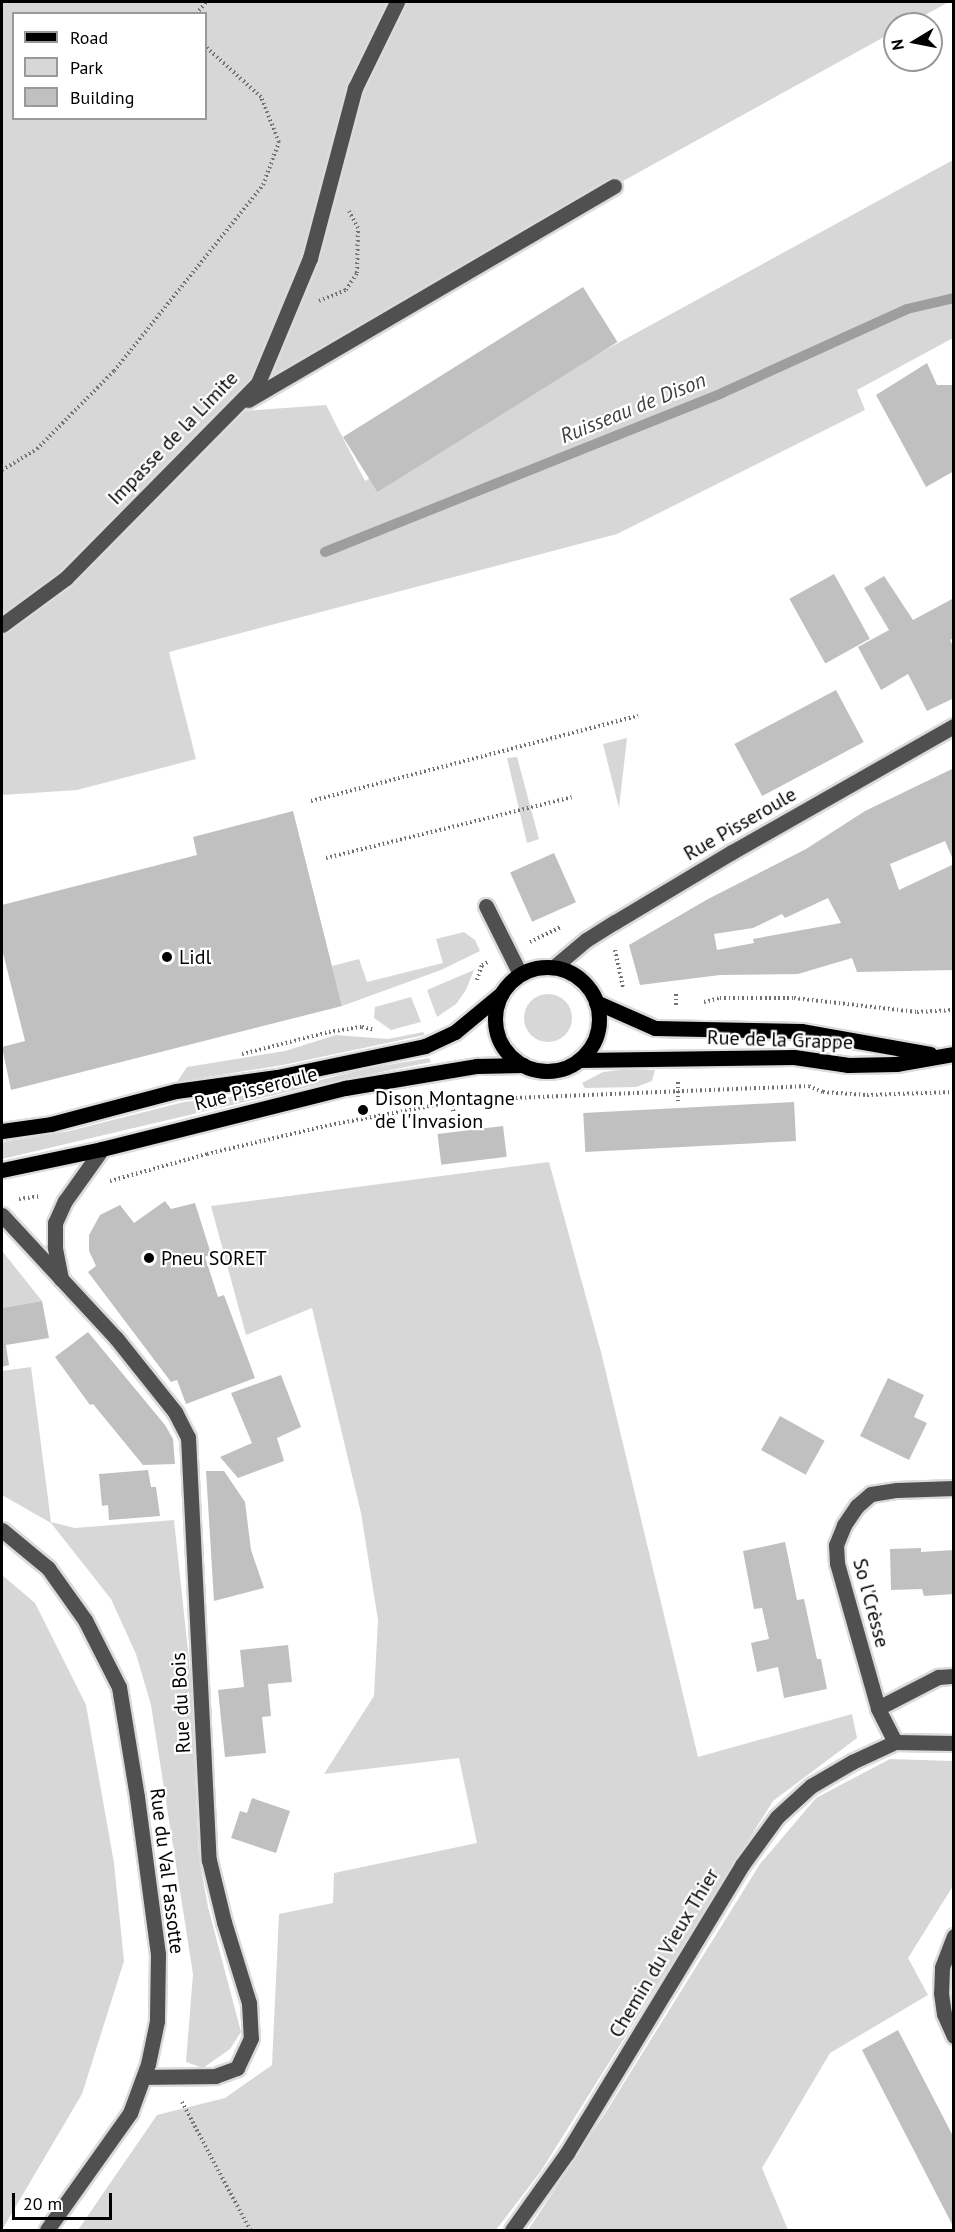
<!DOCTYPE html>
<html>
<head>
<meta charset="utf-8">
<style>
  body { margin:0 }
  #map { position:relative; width:955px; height:2232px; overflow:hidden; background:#fff; font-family:"PT Sans",sans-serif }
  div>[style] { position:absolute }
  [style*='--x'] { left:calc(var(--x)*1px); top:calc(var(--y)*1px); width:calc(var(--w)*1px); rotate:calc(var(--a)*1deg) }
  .green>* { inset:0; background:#d7d7d7 }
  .round { border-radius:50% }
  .stream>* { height:10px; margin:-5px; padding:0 5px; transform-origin:5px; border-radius:5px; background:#9e9e9e }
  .building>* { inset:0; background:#c0c0c0; transform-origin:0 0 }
  .path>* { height:4px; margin-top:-2px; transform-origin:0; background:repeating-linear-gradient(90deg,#727272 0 1.5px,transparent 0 4.5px) }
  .roads { filter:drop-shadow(2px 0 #dbdbdb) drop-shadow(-2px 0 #dbdbdb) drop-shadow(0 2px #dbdbdb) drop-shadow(0 -2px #dbdbdb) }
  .minor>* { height:15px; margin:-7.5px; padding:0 7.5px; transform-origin:7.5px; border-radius:7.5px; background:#505050 }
  .major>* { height:15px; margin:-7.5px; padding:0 7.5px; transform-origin:7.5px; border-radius:7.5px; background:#000 }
  .major>.ring { margin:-7.5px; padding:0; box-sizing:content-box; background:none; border:15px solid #000; border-radius:50% }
  .dots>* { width:16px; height:16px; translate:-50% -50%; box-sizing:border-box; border:3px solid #fff; border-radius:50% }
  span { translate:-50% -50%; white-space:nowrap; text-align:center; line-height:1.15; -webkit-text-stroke:4.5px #fff; paint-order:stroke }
  .street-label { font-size:20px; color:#000 }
  .poi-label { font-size:20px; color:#000 }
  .left { translate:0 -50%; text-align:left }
  .water-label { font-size:21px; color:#3f3f3f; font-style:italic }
  .frame { position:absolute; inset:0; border:3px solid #000; pointer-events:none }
  .legend { position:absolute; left:12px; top:12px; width:195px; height:108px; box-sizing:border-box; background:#fff; border:2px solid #999; margin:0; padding:8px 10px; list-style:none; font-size:18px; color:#000 }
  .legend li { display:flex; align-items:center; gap:12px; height:30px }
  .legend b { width:30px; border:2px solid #999 }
  .north { position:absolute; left:883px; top:12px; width:60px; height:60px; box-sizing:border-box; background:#fff; border:2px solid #999; border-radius:50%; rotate:260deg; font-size:16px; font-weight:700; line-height:24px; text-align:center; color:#000 }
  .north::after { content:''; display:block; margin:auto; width:21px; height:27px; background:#000; clip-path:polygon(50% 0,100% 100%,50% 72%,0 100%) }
  .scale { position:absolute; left:12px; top:2193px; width:100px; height:27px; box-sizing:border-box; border:3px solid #000; border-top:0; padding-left:8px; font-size:18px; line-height:21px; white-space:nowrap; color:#000; -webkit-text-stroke:4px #fff; paint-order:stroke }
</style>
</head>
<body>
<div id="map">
  <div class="green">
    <div style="clip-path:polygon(evenodd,2px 2px,949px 2px,908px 24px,895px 24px,895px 31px,614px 186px,229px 412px,326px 405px,365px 481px,953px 160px,953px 338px,857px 390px,865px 410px,617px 534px,169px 652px,196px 759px,77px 790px,2px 795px,2px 2px,14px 14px,206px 14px,206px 118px,14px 118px,14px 14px)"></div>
    <div style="clip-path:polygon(627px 738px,619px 808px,603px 744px)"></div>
    <div style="clip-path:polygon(517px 757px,539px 839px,527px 843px,507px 758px)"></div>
    <div style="clip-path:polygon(464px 932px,475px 940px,480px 951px,441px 970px,342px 1006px,332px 966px,359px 959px,367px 982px,443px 963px,436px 939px)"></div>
    <div style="clip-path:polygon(474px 970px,466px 990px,456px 1004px,437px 1017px,427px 990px)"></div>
    <div class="round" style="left:524px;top:994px;width:48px;height:48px"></div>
    <div style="clip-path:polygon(411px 997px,421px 1022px,391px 1030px,374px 1018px,375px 1007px)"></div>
    <div style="clip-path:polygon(423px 1032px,425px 1035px,283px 1065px,177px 1082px,187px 1067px,285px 1051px,336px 1035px,388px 1039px)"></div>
    <div style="clip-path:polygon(429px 1058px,431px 1062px,317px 1085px,2px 1159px,2px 1142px,65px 1132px,184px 1102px,267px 1093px,369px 1068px)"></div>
    <div style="clip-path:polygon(627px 1069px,655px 1070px,652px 1081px,636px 1087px,585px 1088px,582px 1083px,603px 1072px)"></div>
    <div style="clip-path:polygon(549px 1162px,601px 1352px,698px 1757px,852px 1714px,857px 1738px,773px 1801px,541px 2171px,496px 2230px,78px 2230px,157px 2115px,225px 2098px,272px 2065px,279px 1914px,333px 1903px,334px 1873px,477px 1843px,459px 1758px,324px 1774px,374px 1696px,378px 1620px,361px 1513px,312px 1308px,246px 1335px,211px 1206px)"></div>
    <div style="clip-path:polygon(3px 1252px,42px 1301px,2px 1308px)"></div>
    <div style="clip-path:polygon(31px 1367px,51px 1522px,75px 1528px,174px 1520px,191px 1679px,199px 1857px,208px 1907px,241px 2032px,230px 2049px,203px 2068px,186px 2062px,193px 1974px,151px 1705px,136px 1654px,111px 1599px,51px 1523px,2px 1495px,2px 1371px)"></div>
    <div style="clip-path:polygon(2px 1575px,35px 1603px,86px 1705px,114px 1863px,124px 1961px,82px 2094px,2px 2230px)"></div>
    <div style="clip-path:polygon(890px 1759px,953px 1761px,953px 1886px,908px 1958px,928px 1995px,830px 2053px,762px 2168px,788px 2230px,528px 2230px,609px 2107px,760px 1864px,816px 1798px)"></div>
  </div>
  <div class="stream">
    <div style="--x:325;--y:552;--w:428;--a:-21.8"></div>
    <div style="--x:722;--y:393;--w:203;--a:-24.4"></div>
    <div style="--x:907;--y:309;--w:48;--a:-13.2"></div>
  </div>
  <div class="building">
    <div style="left:583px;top:287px;width:65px;height:283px;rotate:58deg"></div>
    <div style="clip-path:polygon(927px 363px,937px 385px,954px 385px,954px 471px,926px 487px,876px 395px)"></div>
    <div style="left:834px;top:574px;width:74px;height:51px;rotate:61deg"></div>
    <div style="clip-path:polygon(884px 576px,913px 620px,954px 598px,954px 638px,950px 640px,954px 648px,954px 698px,927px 711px,908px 674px,881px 690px,858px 647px,889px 630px,864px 588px)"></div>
    <div style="left:836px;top:690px;width:59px;height:115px;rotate:62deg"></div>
    <div style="clip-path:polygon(evenodd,954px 768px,954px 862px,945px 841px,890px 864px,899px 890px,954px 864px,954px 970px,857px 972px,852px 958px,798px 974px,720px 975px,640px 985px,629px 945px,708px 899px,806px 849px,865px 811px,954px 768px,828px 898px,841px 923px,753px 939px,754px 943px,717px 950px,714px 934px,753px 928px,782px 914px,785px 918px,828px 898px)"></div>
    <div style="clip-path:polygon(293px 811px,342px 1006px,11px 1090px,2px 1047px,25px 1041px,2px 949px,2px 905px,197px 855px,193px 837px)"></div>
    <div style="left:554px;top:853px;width:54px;height:48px;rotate:66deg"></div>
    <div style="left:794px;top:1102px;width:39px;height:211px;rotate:87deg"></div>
    <div style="left:503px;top:1126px;width:31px;height:66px;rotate:83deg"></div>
    <div style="clip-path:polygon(165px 1201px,171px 1209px,195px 1203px,211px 1254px,205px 1257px,218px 1297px,224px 1295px,255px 1378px,186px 1404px,177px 1380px,171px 1382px,88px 1272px,96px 1266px,89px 1251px,89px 1235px,100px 1215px,120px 1205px,134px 1223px)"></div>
    <div style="clip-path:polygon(42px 1301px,49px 1338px,6px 1345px,9px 1365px,2px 1367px,2px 1308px)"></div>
    <div style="clip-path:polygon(88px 1332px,165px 1425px,173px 1439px,175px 1464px,143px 1465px,93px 1404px,90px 1405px,55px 1357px)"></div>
    <div style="clip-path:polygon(281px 1375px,301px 1427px,277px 1438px,284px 1461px,238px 1478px,220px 1457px,252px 1443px,231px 1393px)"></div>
    <div style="clip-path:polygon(888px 1378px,924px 1395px,914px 1417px,927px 1423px,909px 1460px,860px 1436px)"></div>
    <div style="left:780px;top:1416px;width:51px;height:39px;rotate:29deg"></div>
    <div style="clip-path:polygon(148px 1470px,151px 1487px,156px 1487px,160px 1516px,109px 1520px,108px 1505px,102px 1506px,99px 1474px)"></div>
    <div style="clip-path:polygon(206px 1471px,224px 1471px,245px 1502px,251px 1550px,264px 1588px,214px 1601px)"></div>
    <div style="clip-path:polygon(785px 1542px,797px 1600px,804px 1599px,817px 1659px,821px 1659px,827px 1689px,784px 1698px,778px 1667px,757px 1672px,751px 1643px,769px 1639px,762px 1608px,754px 1609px,743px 1551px)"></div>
    <div style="clip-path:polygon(921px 1548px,921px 1552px,954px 1550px,954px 1594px,924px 1596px,922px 1589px,891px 1590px,890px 1549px)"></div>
    <div style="clip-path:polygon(288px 1645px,292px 1682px,268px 1684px,271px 1716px,262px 1717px,266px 1753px,225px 1757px,218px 1690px,244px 1687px,240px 1650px)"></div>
    <div style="clip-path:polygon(252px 1798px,290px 1811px,276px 1853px,231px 1838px,240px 1811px,247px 1813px)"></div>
    <div style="clip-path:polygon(898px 2030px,954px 2138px,954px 2228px,862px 2050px)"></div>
  </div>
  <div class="path">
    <div style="--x:196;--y:14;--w:16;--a:-50"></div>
    <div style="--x:319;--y:301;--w:29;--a:-22"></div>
    <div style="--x:346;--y:290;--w:20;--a:-57"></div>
    <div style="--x:357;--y:273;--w:45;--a:-88.7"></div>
    <div style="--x:358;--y:228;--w:19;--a:-118"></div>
    <div style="--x:2;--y:470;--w:41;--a:-31"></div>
    <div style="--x:37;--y:449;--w:110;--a:-45.4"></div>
    <div style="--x:114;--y:371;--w:238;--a:-51.3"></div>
    <div style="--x:263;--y:185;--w:46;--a:-69.6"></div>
    <div style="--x:279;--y:142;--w:48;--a:-111.8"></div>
    <div style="--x:261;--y:97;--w:74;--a:-137.7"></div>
    <div style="--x:311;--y:801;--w:338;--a:-14.6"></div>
    <div style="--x:326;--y:858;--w:253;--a:-13.9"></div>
    <div style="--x:530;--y:942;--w:34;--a:-26"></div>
    <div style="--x:615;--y:950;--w:38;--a:78"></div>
    <div style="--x:477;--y:980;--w:16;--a:-72"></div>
    <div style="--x:482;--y:965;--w:7;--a:-27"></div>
    <div style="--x:676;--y:994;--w:11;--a:90"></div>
    <div style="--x:704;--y:1002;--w:16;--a:-14"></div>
    <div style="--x:720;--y:998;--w:74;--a:0"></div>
    <div style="--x:794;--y:998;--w:124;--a:6.5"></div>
    <div style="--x:917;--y:1012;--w:37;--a:-3"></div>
    <div style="--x:242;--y:1054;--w:90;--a:-14.2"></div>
    <div style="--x:329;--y:1032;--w:33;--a:-9"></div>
    <div style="--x:362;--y:1027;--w:13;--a:13"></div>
    <div style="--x:678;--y:1082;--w:19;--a:90"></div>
    <div style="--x:451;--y:1101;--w:12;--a:76"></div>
    <div style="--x:110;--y:1181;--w:101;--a:-15.6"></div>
    <div style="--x:207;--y:1154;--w:126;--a:-13.3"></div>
    <div style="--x:330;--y:1125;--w:134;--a:-10.7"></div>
    <div style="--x:462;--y:1100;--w:347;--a:-2.3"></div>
    <div style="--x:809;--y:1086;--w:15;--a:23"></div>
    <div style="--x:823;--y:1092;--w:44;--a:3.9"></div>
    <div style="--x:867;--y:1095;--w:87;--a:-2"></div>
    <div style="--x:19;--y:1199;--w:22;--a:-8"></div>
    <div style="--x:182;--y:2102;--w:145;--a:62"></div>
  </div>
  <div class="roads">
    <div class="minor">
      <div style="--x:248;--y:400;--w:424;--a:-30.3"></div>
      <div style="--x:2;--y:625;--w:79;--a:-36.3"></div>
      <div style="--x:66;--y:578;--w:274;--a:-45.4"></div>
      <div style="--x:258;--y:383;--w:135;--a:-67.4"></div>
      <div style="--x:310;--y:258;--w:176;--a:-75.2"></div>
      <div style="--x:355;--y:88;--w:96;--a:-64"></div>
      <div style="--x:486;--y:906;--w:76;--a:63.4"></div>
      <div style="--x:554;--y:967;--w:42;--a:-40.2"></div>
      <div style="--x:586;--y:940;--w:34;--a:-32"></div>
      <div style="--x:615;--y:922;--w:136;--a:-30.9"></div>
      <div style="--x:732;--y:852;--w:255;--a:-29.6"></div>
      <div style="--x:2;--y:1215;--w:168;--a:47.2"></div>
      <div style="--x:116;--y:1338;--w:95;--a:51.4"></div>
      <div style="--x:175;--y:1412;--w:28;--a:63"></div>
      <div style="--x:188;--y:1437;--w:424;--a:87.2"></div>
      <div style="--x:209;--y:1860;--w:64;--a:76.4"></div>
      <div style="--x:224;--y:1922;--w:85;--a:72.8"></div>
      <div style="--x:249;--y:2003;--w:35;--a:87"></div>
      <div style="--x:251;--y:2038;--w:33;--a:115"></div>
      <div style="--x:237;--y:2068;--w:23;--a:160"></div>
      <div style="--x:215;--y:2076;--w:71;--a:179.2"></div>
      <div style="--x:61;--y:1279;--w:33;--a:-101"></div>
      <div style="--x:55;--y:1247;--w:24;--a:-90"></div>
      <div style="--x:55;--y:1223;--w:24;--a:-66"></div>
      <div style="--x:65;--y:1201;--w:64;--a:-54.6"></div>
      <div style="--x:2;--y:1530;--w:60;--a:39.6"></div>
      <div style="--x:48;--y:1568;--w:64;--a:54.6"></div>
      <div style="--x:85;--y:1620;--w:75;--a:63.1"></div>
      <div style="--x:119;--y:1687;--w:111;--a:80.7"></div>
      <div style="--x:137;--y:1797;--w:158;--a:82.4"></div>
      <div style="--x:158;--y:1954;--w:67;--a:90.9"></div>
      <div style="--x:157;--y:2021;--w:44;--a:101.8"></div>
      <div style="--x:148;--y:2064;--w:52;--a:110.2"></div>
      <div style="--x:130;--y:2113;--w:143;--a:125.4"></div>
      <div style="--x:878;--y:1708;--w:68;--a:-27.3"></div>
      <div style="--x:938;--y:1677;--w:16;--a:-4"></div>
      <div style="--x:895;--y:1742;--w:38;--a:-117"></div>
      <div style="--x:878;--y:1708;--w:151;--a:-105.8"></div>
      <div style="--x:837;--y:1563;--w:18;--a:-93"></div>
      <div style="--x:836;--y:1545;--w:22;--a:-68"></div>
      <div style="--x:844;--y:1525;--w:23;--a:-56"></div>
      <div style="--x:857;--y:1506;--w:18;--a:-41"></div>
      <div style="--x:871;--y:1494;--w:26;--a:-9"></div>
      <div style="--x:897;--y:1490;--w:57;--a:-2"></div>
      <div style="--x:954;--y:1936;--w:34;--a:111"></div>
      <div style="--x:942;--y:1968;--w:25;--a:92"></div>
      <div style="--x:941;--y:1993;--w:21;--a:82"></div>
      <div style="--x:944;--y:2014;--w:24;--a:66"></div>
      <div style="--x:512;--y:2230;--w:95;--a:-54.5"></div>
      <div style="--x:567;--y:2153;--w:337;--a:-58.7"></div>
      <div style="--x:742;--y:1865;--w:59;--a:-53.9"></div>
      <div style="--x:777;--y:1817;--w:46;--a:-42.4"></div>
      <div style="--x:811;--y:1786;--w:48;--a:-30.3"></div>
      <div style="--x:852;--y:1762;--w:47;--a:-24.9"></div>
      <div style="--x:895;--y:1742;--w:59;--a:1"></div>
    </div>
    <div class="major">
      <div class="ring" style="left:495px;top:967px;width:89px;height:89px"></div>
      <div style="--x:596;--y:1002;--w:64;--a:23.8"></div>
      <div style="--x:655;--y:1028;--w:146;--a:1.2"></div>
      <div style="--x:801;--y:1031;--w:131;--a:10.1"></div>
      <div style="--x:579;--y:1060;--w:215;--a:-0.8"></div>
      <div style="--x:794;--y:1057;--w:55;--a:8.4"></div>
      <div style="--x:848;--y:1065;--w:48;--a:-1.2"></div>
      <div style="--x:896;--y:1064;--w:59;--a:-9.8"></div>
      <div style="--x:2;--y:1131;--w:49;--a:-8.1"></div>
      <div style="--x:51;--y:1124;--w:129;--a:-14.8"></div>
      <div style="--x:176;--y:1091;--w:102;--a:-7.9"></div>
      <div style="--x:277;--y:1077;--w:151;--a:-11.8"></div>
      <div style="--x:425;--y:1046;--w:33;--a:-25"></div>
      <div style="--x:455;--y:1032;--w:60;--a:-39.6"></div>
      <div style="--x:2;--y:1170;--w:102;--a:-11.9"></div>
      <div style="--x:102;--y:1149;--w:251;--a:-14.1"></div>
      <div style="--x:345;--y:1088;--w:134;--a:-9.5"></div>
      <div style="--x:477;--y:1066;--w:46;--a:-1.2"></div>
    </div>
  </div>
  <div class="dots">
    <div style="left:167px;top:957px;background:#000"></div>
    <div style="left:363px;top:1110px;background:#000"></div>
    <div style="left:149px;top:1258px;background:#000"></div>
  </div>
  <div class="street-label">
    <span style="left:173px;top:438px;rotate:-46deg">Impasse de la Limite</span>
    <span style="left:740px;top:824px;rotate:-30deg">Rue Pisseroule</span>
    <span style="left:780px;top:1040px;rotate:2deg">Rue de la Grappe</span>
    <span style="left:256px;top:1089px;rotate:-14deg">Rue Pisseroule</span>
    <span style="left:871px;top:1603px;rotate:75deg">So l'Crèsse</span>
    <span style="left:181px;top:1703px;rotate:-93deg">Rue du Bois</span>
    <span style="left:167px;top:1871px;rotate:83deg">Rue du Val Fassotte</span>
    <span style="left:664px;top:1953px;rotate:-59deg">Chemin du Vieux Thier</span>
  </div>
  <div class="poi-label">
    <span class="left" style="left:179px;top:957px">Lidl</span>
    <span class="left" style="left:375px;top:1110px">Dison Montagne<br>de l'Invasion</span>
    <span class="left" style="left:161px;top:1258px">Pneu SORET</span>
  </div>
  <div class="water-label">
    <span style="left:633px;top:408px;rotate:-22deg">Ruisseau de Dison</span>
  </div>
  <div class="frame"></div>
  <ul class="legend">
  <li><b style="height:8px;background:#000"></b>Road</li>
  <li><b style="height:16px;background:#d7d7d7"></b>Park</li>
  <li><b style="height:16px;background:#c0c0c0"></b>Building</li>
  </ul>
  <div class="north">N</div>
  <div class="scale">20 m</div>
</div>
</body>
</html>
